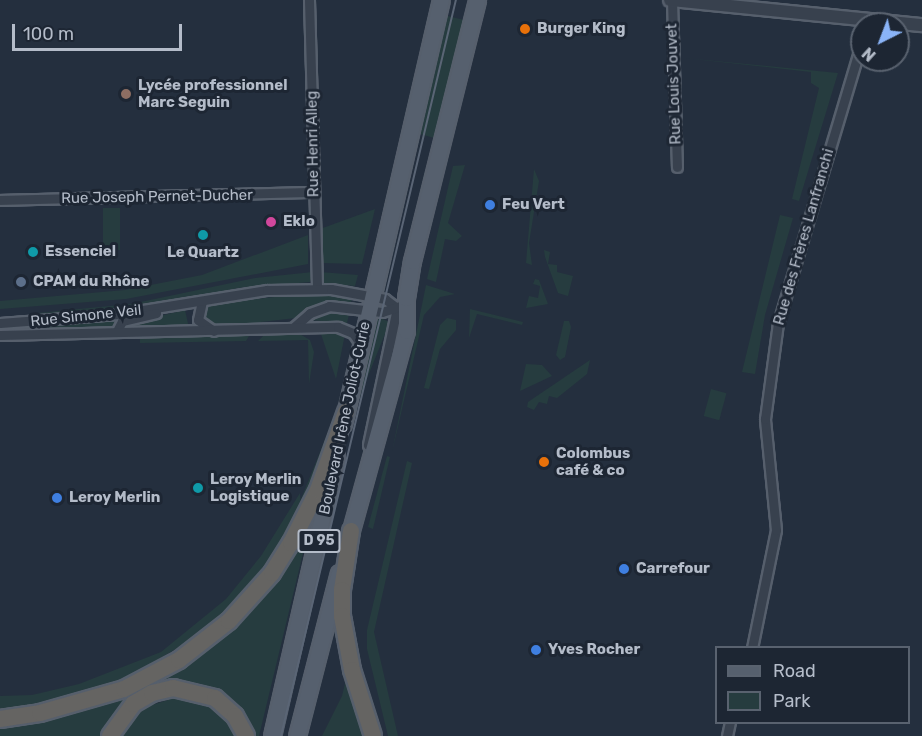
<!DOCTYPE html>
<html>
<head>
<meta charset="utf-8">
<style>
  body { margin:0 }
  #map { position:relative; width:922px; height:736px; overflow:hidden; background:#242f3e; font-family:Rubik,sans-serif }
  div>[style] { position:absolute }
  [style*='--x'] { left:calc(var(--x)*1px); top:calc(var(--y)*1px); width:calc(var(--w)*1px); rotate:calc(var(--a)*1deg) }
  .green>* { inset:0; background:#263c3f; transform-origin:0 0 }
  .roads { filter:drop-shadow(2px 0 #565f6c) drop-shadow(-2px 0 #565f6c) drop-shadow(0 2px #565f6c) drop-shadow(0 -2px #565f6c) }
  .minor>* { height:9px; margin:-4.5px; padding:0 4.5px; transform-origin:4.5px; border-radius:4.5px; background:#38414e }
  .tertiary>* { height:12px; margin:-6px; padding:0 6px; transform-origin:6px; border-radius:6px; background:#38414e }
  .primary>* { height:15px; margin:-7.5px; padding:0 7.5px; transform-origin:7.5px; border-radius:7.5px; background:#56606e }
  .trunk>* { height:16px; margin:-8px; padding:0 8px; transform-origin:8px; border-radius:8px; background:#656462 }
  .tram>* { height:1.5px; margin:-0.75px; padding:0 0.75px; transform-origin:0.75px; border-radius:0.75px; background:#5a6575 }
  .dots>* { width:16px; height:16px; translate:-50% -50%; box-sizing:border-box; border:3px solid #1d2633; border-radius:50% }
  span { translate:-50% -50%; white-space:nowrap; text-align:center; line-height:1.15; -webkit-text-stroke:6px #1d2633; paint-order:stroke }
  .shield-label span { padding:2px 4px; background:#1d2633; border:2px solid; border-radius:4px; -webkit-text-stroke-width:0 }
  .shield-label { font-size:14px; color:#b4bcc9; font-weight:700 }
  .poi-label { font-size:15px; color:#b4bcc9; font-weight:700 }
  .left { translate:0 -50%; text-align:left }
  .street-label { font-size:15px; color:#b4bcc9 }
  .legend { position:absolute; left:715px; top:646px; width:195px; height:78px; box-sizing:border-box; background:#1d2633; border:2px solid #59626f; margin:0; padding:8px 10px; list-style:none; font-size:18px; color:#b4bcc9 }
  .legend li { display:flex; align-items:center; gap:12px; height:30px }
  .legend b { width:30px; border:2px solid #59626f }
  .north { position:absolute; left:850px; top:12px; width:60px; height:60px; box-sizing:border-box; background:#1d2633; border:2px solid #59626f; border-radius:50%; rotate:222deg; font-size:16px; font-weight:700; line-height:24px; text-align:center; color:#b4bcc9 }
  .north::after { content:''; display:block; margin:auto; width:21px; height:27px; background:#8ab4f8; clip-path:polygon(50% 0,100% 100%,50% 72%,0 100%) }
  .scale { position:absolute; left:12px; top:24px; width:170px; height:27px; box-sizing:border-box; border:3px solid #b4bcc9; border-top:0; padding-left:8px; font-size:18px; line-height:21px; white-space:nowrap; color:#b4bcc9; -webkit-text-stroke:4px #1d2633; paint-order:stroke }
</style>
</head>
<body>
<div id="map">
  <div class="green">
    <div style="clip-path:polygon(444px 15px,464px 20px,434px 138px,417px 133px)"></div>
    <div style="clip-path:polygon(684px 58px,838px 73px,799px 201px,792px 199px,819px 88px,811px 83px,811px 72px)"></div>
    <div style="clip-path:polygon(465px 165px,448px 223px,462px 236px,456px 241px,445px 239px,436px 282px,427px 279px,453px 166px)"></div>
    <div style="clip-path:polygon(534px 169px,539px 181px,529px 243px,532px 265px,526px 263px)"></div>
    <div style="left:103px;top:208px;width:17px;height:42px"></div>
    <div style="clip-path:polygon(375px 209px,362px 264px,321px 263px,320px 229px)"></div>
    <div style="clip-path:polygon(780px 215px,793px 218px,765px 315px,755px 374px,742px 372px)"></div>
    <div style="clip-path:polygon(308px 235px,308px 264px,126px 299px,0 309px,0 301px,125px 290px,202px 275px)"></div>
    <div style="clip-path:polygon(544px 250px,550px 252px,548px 264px,557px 265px,557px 272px,573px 276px,568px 296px,558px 293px,545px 257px)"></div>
    <div style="clip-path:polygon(313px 272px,310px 282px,239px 288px,127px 310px,37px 318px,37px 313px,131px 304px,255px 278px)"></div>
    <div style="clip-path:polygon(320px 272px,358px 275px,355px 286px,322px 283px)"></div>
    <div style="clip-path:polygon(535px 279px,539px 280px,548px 304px,526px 308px,529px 296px,538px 298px,540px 286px,533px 284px)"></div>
    <div style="clip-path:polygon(426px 285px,455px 294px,440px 297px,424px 315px,392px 452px)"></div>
    <div style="clip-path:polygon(301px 294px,353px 297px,351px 302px,328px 302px,296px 318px,261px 322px,255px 327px,214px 325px,202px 318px,205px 306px,211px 304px)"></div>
    <div style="clip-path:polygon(470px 309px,523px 322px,522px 325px,477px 314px,469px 338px)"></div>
    <div style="clip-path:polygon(185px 310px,189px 328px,135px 328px,134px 322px)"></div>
    <div style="clip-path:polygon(328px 310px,350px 311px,347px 323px,310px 320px)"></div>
    <div style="clip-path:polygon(127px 316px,116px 320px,113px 328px,39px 331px,38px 324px)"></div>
    <div style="left:375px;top:316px;width:16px;height:431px;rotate:22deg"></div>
    <div style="clip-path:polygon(447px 318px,456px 320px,456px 330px,440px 349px,429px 389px,424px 388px,440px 325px)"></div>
    <div style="clip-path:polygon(564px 321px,569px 321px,571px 327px,565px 357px,560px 360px,556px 355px)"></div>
    <div style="clip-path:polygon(336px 332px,345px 334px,336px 379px,321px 334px)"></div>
    <div style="clip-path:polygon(298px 333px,310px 340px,314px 352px,309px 384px,308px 340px,258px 341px,265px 334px)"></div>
    <div style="clip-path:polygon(140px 334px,248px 334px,249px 336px,246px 341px,140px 343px)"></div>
    <div style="clip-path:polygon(590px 360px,587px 374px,557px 398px,549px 396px,547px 404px,539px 402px,534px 410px,527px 407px,528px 402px)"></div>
    <div style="clip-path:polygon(526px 364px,542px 365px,552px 376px,520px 391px)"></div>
    <div style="left:711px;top:389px;width:16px;height:28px;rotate:15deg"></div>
    <div style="clip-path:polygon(387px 456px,390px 457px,373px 529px,368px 527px)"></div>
    <div style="clip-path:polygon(407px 461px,412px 463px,374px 632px,398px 736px,388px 736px,367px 649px,367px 630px)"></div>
    <div style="clip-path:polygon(300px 493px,301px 508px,265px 567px,236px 602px,195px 638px,122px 680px,47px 702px,0 710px,0 696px,32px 695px,79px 684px,161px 652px,226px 599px,261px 556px)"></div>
    <div style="clip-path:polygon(311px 520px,259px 736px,253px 736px,241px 713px,218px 692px,201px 684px,182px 681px,163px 683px,127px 700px,104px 736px,0 736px,0 724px,181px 665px)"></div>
    <div style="clip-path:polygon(348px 671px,368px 736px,322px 736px,342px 696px)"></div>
    <div style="clip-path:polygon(177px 697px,212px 707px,223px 716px,236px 736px,119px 736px,140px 709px)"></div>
  </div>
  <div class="roads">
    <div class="minor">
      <div style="--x:309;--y:0;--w:288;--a:88.4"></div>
      <div style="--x:672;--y:0;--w:167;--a:88.3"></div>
      <div style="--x:0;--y:200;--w:314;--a:-1.5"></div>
      <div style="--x:202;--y:301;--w:19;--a:102"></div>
      <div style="--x:198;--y:320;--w:19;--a:35"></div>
      <div style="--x:0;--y:323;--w:118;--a:-4.4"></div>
      <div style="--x:118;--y:314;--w:151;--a:-9.2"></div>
      <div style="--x:267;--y:290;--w:64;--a:-0.9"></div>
      <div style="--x:331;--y:289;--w:55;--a:10.5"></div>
      <div style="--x:385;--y:299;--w:15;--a:37"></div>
      <div style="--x:397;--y:308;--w:140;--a:102"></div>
      <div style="--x:294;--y:327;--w:21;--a:-41"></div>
      <div style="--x:310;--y:313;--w:20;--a:-20"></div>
      <div style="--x:329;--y:306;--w:53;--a:6.5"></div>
      <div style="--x:382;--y:312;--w:19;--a:-18"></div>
      <div style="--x:117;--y:331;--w:11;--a:-63"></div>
      <div style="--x:122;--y:321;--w:35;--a:-13"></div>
      <div style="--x:0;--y:335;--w:338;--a:-1.4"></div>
      <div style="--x:338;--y:327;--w:16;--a:22"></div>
      <div style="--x:353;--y:333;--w:14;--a:56"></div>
      <div style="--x:752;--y:648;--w:120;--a:-78.5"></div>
      <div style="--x:776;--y:530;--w:112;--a:-95.7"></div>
      <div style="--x:765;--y:419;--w:97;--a:-82.3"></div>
      <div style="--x:778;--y:323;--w:293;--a:-73.4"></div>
      <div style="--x:727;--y:736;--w:14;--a:-78"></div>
    </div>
    <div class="tertiary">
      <div style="--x:670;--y:0;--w:253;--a:5.7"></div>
    </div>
    <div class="primary">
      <div style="--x:343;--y:424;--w:435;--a:-77"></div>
      <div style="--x:348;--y:541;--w:218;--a:-74.6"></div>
      <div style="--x:406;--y:331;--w:33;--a:-90"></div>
      <div style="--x:406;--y:298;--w:37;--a:-81"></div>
      <div style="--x:412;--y:261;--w:269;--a:-76"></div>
      <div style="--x:272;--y:736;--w:287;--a:-77.1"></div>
      <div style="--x:297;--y:736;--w:168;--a:-75.6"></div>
    </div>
    <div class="trunk">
      <div style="--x:351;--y:531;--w:60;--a:98.7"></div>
      <div style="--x:342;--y:590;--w:26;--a:90"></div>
      <div style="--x:342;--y:616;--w:55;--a:79.5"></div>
      <div style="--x:352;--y:670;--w:69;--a:72.3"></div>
      <div style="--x:0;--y:719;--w:40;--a:-8.5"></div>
      <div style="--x:40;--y:713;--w:87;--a:-15.9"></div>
      <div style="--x:124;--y:689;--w:62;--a:-27.8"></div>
      <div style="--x:179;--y:660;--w:63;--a:-38"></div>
      <div style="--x:229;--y:621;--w:64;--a:-48.1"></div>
      <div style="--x:272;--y:573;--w:36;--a:-58"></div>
      <div style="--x:291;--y:543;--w:59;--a:-63"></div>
      <div style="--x:318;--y:490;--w:83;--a:-70.3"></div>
      <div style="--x:110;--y:736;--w:39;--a:-54"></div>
      <div style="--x:133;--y:704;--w:22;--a:-30"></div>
      <div style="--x:152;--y:693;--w:22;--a:-13"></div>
      <div style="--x:173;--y:688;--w:43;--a:13.4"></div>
      <div style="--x:215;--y:698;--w:27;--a:42"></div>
      <div style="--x:235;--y:716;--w:23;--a:61"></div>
    </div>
  </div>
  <div class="tram">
    <div style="--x:281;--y:736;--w:757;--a:-76.63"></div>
  </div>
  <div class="dots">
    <div style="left:525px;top:29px;background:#e8710a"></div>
    <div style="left:126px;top:94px;background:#8d6e63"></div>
    <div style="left:490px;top:205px;background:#3f7fe0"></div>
    <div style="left:271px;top:222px;background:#d1479c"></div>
    <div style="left:203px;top:235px;background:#0f9aa8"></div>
    <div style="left:33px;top:252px;background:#0f9aa8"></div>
    <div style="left:21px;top:282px;background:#5c6f8a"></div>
    <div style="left:544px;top:462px;background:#e8710a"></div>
    <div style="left:198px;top:488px;background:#0f9aa8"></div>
    <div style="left:57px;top:498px;background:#3f7fe0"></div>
    <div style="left:624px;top:569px;background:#3f7fe0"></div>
    <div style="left:536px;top:650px;background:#3f7fe0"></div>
  </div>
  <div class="shield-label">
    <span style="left:319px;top:541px">D 95</span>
  </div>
  <div class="poi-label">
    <span class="left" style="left:537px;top:29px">Burger King</span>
    <span class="left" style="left:138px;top:94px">Lycée professionnel<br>Marc Seguin</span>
    <span class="left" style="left:502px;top:205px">Feu Vert</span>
    <span class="left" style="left:283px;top:222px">Eklo</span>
    <span class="left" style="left:45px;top:252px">Essenciel</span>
    <span style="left:203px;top:253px">Le Quartz</span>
    <span class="left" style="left:33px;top:282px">CPAM du Rhône</span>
    <span class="left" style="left:556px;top:462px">Colombus<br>café &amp; co</span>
    <span class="left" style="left:210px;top:488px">Leroy Merlin<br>Logistique</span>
    <span class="left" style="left:69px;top:498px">Leroy Merlin</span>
    <span class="left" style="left:636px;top:569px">Carrefour</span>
    <span class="left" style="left:548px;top:650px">Yves Rocher</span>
  </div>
  <div class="street-label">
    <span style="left:674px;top:84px;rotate:-92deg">Rue Louis Jouvet</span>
    <span style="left:313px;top:144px;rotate:-91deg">Rue Henri Alleg</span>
    <span style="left:157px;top:197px;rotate:-1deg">Rue Joseph Pernet-Ducher</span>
    <span style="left:804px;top:237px;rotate:-74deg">Rue des Frères Lanfranchi</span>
    <span style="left:86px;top:316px;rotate:-6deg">Rue Simone Veil</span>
    <span style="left:345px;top:418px;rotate:-78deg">Boulevard Irène Joliot-Curie</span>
  </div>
  <ul class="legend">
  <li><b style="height:8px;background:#56606e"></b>Road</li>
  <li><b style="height:16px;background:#263c3f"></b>Park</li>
  </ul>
  <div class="north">N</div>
  <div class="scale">100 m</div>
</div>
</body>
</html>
